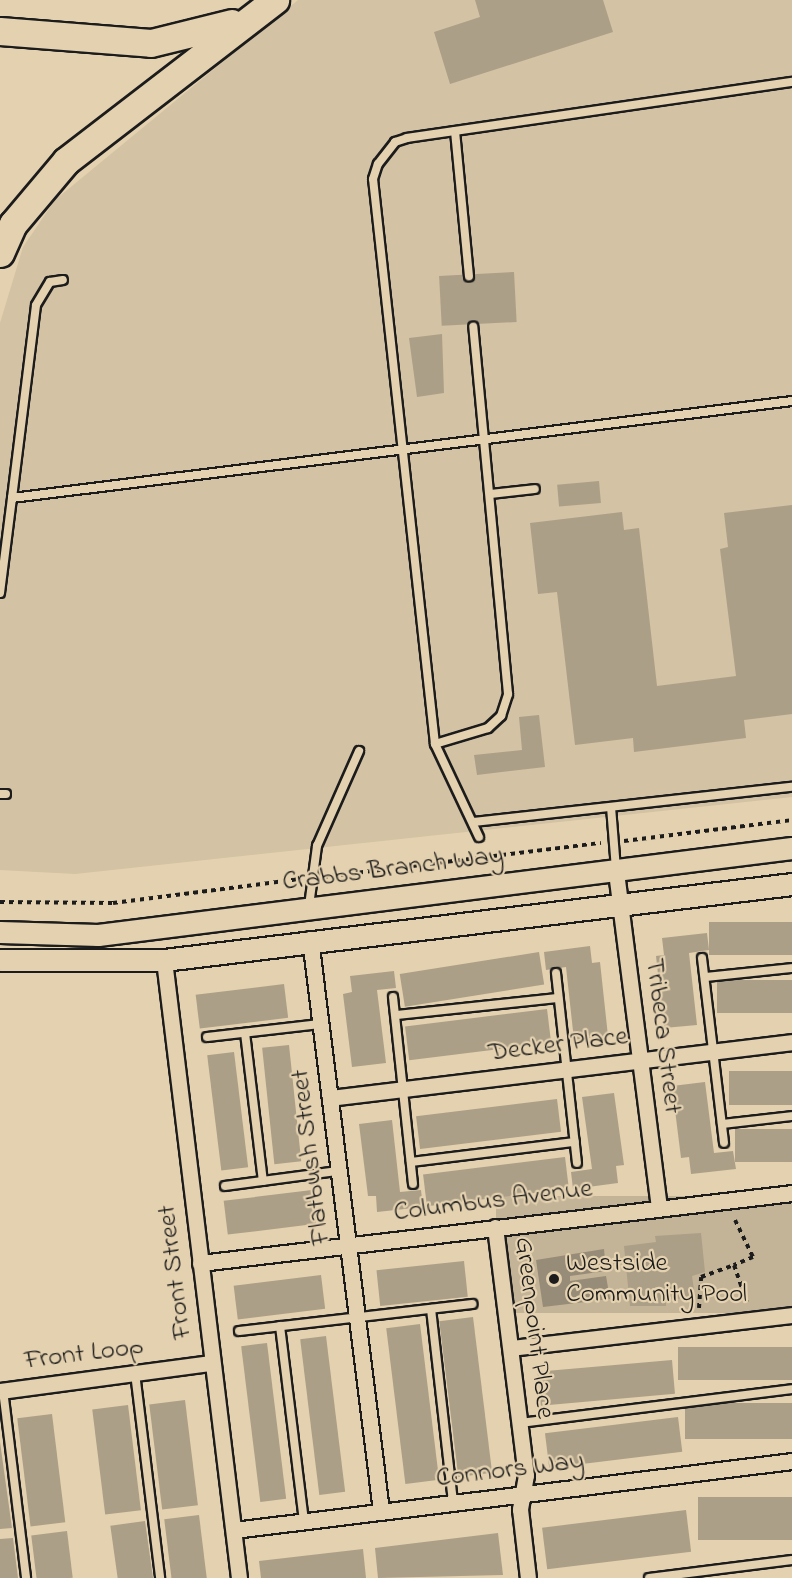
<!DOCTYPE html>
<html>
<head>
<meta charset="utf-8">
<style>
  body { margin:0 }
  #map { position:relative; width:792px; height:1578px; overflow:hidden; background:#e4d1af; font-family:"Indie Flower",sans-serif }
  div>[style] { position:absolute }
  [style*='--x'] { left:calc(var(--x)*1px); top:calc(var(--y)*1px); width:calc(var(--w)*1px); rotate:calc(var(--a)*1deg) }
  .built>* { inset:0; background:#d3c2a3 }
  .green>* { inset:0; background:#c3b397; transform-origin:0 0 }
  .water>* { inset:0; background:#978c77 }
  .building>* { inset:0; background:#ac9f87; transform-origin:0 0 }
  .path>* { height:4px; margin-top:-2px; transform-origin:0; background:repeating-linear-gradient(90deg,#1c1c1c 0 4.5px,transparent 0 9px) }
  .roads { filter:drop-shadow(2px 0 #1c1c1c) drop-shadow(-2px 0 #1c1c1c) drop-shadow(0 2px #1c1c1c) drop-shadow(0 -2px #1c1c1c) }
  .lane>* { height:8px; margin:-4px; padding:0 4px; transform-origin:4px; border-radius:4px; background:#e4d1af }
  .street>* { height:15px; margin:-7.5px; padding:0 7.5px; transform-origin:7.5px; border-radius:7.5px; background:#e4d1af }
  .secondary>* { height:21px; margin:-10.5px; padding:0 10.5px; transform-origin:10.5px; border-radius:10.5px; background:#e4d1af }
  .highway>* { height:27px; margin:-13.5px; padding:0 13.5px; transform-origin:13.5px; border-radius:13.5px; background:#e4d1af }
  .dots>* { width:16px; height:16px; translate:-50% -50%; box-sizing:border-box; border:3px solid #e4d1af; border-radius:50% }
  span { translate:-50% -50%; white-space:nowrap; text-align:center; line-height:1.15; -webkit-text-stroke:4.5px #e4d1af; paint-order:stroke }
  .street-label { font-size:27px; color:#1c1c1c }
  .poi-label { font-size:27px; color:#1c1c1c }
  .left { translate:0 -50%; text-align:left }
</style>
</head>
<body>
<div id="map">
  <div class="built">
    <div style="clip-path:polygon(298px 0,792px 0,792px 797px,75px 874px,0 870px,0 323px,23px 247px,55px 200px)"></div>
  </div>
  <div class="green">
    <div style="left:792px;top:1196px;width:117px;height:296px;rotate:90deg"></div>
  </div>
  <div class="water">
    <div style="clip-path:polygon(604px 1249px,606px 1271px,570px 1276px,570px 1281px,606px 1276px,610px 1299px,543px 1307px,536px 1260px)"></div>
  </div>
  <div class="building">
    <div style="clip-path:polygon(475px 0,603px 0,613px 32px,450px 84px,434px 32px,480px 17px)"></div>
    <div style="left:514px;top:272px;width:50px;height:75px;rotate:87deg"></div>
    <div style="clip-path:polygon(442px 334px,444px 393px,417px 397px,409px 338px)"></div>
    <div style="left:599px;top:481px;width:22px;height:42px;rotate:85deg"></div>
    <div style="clip-path:polygon(792px 505px,792px 714px,744px 720px,746px 738px,634px 752px,633px 738px,575px 745px,557px 592px,538px 594px,530px 523px,622px 512px,624px 530px,639px 528px,657px 686px,736px 676px,720px 549px,728px 547px,724px 513px)"></div>
    <div style="clip-path:polygon(539px 715px,545px 767px,477px 775px,474px 755px,522px 750px,519px 717px)"></div>
    <div style="left:792px;top:922px;width:33px;height:83px;rotate:90deg"></div>
    <div style="clip-path:polygon(707px 933px,709px 950px,689px 953px,697px 1025px,664px 1028px,656px 956px,664px 955px,662px 938px)"></div>
    <div style="clip-path:polygon(590px 946px,592px 963px,600px 962px,608px 1036px,574px 1040px,566px 967px,546px 970px,544px 952px)"></div>
    <div style="left:539px;top:952px;width:33px;height:141px;rotate:81deg"></div>
    <div style="clip-path:polygon(394px 971px,396px 988px,377px 990px,386px 1063px,352px 1067px,343px 994px,352px 992px,350px 976px)"></div>
    <div style="left:792px;top:980px;width:33px;height:75px;rotate:90deg"></div>
    <div style="left:284px;top:984px;width:34px;height:89px;rotate:83deg"></div>
    <div style="left:547px;top:1009px;width:34px;height:143px;rotate:83deg"></div>
    <div style="left:289px;top:1045px;width:117px;height:27px;rotate:84deg"></div>
    <div style="left:234px;top:1052px;width:116px;height:27px;rotate:83deg"></div>
    <div style="left:792px;top:1071px;width:34px;height:63px;rotate:90deg"></div>
    <div style="clip-path:polygon(705px 1082px,714px 1153px,733px 1151px,736px 1169px,691px 1174px,689px 1157px,681px 1158px,672px 1086px)"></div>
    <div style="clip-path:polygon(614px 1093px,624px 1165px,616px 1166px,618px 1183px,573px 1189px,571px 1172px,592px 1169px,582px 1097px)"></div>
    <div style="left:557px;top:1099px;width:33px;height:142px;rotate:83deg"></div>
    <div style="clip-path:polygon(392px 1120px,400px 1192px,421px 1190px,423px 1207px,377px 1212px,376px 1196px,368px 1196px,359px 1124px)"></div>
    <div style="left:792px;top:1129px;width:33px;height:57px;rotate:90deg"></div>
    <div style="left:565px;top:1157px;width:32px;height:143px;rotate:83deg"></div>
    <div style="left:312px;top:1190px;width:34px;height:89px;rotate:83deg"></div>
    <div style="clip-path:polygon(701px 1233px,705px 1272px,692px 1276px,695px 1297px,666px 1300px,666px 1306px,630px 1306px,624px 1246px,656px 1242px,655px 1236px)"></div>
    <div style="left:464px;top:1261px;width:36px;height:88px;rotate:84deg"></div>
    <div style="left:321px;top:1275px;width:34px;height:88px;rotate:83deg"></div>
    <div style="left:473px;top:1317px;width:157px;height:34px;rotate:83deg"></div>
    <div style="left:420px;top:1324px;width:157px;height:34px;rotate:83deg"></div>
    <div style="left:326px;top:1336px;width:157px;height:26px;rotate:83deg"></div>
    <div style="left:267px;top:1343px;width:157px;height:26px;rotate:83deg"></div>
    <div style="left:792px;top:1347px;width:33px;height:114px;rotate:90deg"></div>
    <div style="left:672px;top:1360px;width:34px;height:135px;rotate:85deg"></div>
    <div style="left:185px;top:1400px;width:106px;height:36px;rotate:83deg"></div>
    <div style="left:792px;top:1403px;width:36px;height:107px;rotate:90deg"></div>
    <div style="left:128px;top:1405px;width:106px;height:36px;rotate:83deg"></div>
    <div style="left:52px;top:1414px;width:109px;height:35px;rotate:83deg"></div>
    <div style="left:678px;top:1417px;width:35px;height:134px;rotate:83deg"></div>
    <div style="clip-path:polygon(0 1442px,12px 1528px,0 1529px)"></div>
    <div style="left:792px;top:1497px;width:43px;height:94px;rotate:90deg"></div>
    <div style="left:686px;top:1510px;width:42px;height:145px;rotate:83deg"></div>
    <div style="left:199px;top:1515px;width:64px;height:35px;rotate:83deg"></div>
    <div style="left:145px;top:1521px;width:58px;height:35px;rotate:82deg"></div>
    <div style="left:67px;top:1531px;width:47px;height:36px;rotate:83deg"></div>
    <div style="clip-path:polygon(498px 1533px,503px 1575px,378px 1578px,375px 1548px)"></div>
    <div style="clip-path:polygon(13px 1538px,18px 1578px,0 1578px,0 1539px)"></div>
    <div style="clip-path:polygon(363px 1549px,366px 1578px,261px 1578px,259px 1561px)"></div>
  </div>
  <div class="path">
    <div style="--x:624;--y:841;--w:169;--a:-7.1"></div>
    <div style="--x:323;--y:877;--w:280;--a:-7"></div>
    <div style="--x:0;--y:902;--w:113;--a:0.5"></div>
    <div style="--x:113;--y:903;--w:190;--a:-7.3"></div>
    <div style="--x:735;--y:1220;--w:41;--a:64.1"></div>
    <div style="--x:753;--y:1257;--w:21;--a:157"></div>
    <div style="--x:734;--y:1265;--w:39;--a:71"></div>
    <div style="--x:699;--y:1308;--w:31;--a:-86"></div>
    <div style="--x:701;--y:1277;--w:35;--a:-20"></div>
  </div>
  <div class="roads">
    <div class="lane">
      <div style="--x:455;--y:131;--w:146;--a:84.5"></div>
      <div style="--x:490;--y:494;--w:45;--a:-6.3"></div>
      <div style="--x:12;--y:498;--w:194;--a:-82.9"></div>
      <div style="--x:36;--y:305;--w:27;--a:-59"></div>
      <div style="--x:50;--y:282;--w:13;--a:-9"></div>
      <div style="--x:0;--y:593;--w:96;--a:-82.8"></div>
      <div style="--x:12;--y:498;--w:786;--a:-7.09"></div>
      <div style="--x:435;--y:744;--w:55;--a:-16.8"></div>
      <div style="--x:488;--y:728;--w:18;--a:-43"></div>
      <div style="--x:501;--y:716;--w:23;--a:-72"></div>
      <div style="--x:508;--y:694;--w:369;--a:-95.4"></div>
      <div style="--x:0;--y:794;--w:6;--a:0"></div>
      <div style="--x:611;--y:807;--w:62;--a:85.4"></div>
      <div style="--x:473;--y:822;--w:321;--a:-6.3"></div>
      <div style="--x:479;--y:837;--w:103;--a:-115.3"></div>
      <div style="--x:435;--y:744;--w:568;--a:-96.26"></div>
      <div style="--x:373;--y:179;--w:16;--a:-72"></div>
      <div style="--x:378;--y:164;--w:28;--a:-52"></div>
      <div style="--x:395;--y:142;--w:13;--a:-18"></div>
      <div style="--x:407;--y:138;--w:389;--a:-8.3"></div>
      <div style="--x:309;--y:906;--w:61;--a:-82.4"></div>
      <div style="--x:317;--y:846;--w:104;--a:-66.1"></div>
      <div style="--x:702;--y:958;--w:186;--a:83.2"></div>
      <div style="--x:556;--y:973;--w:191;--a:83.7"></div>
      <div style="--x:705;--y:977;--w:87;--a:-5.9"></div>
      <div style="--x:393;--y:997;--w:188;--a:83.9"></div>
      <div style="--x:396;--y:1015;--w:163;--a:-6"></div>
      <div style="--x:245;--y:1033;--w:149;--a:83.1"></div>
      <div style="--x:207;--y:1037;--w:114;--a:-6.6"></div>
      <div style="--x:722;--y:1124;--w:70;--a:-6.5"></div>
      <div style="--x:411;--y:1162;--w:165;--a:-7"></div>
      <div style="--x:225;--y:1186;--w:114;--a:-7.6"></div>
      <div style="--x:431;--y:1309;--w:194;--a:83.5"></div>
      <div style="--x:280;--y:1326;--w:196;--a:83"></div>
      <div style="--x:239;--y:1331;--w:235;--a:-6.6"></div>
      <div style="--x:135;--y:1373;--w:207;--a:83"></div>
      <div style="--x:3;--y:1390;--w:189;--a:83"></div>
      <div style="--x:520;--y:1423;--w:274;--a:-7.1"></div>
      <div style="--x:649;--y:1578;--w:144;--a:-7.2"></div>
    </div>
    <div class="street">
      <div style="--x:616;--y:872;--w:337;--a:82.7"></div>
      <div style="--x:310;--y:939;--w:576;--a:82.92"></div>
      <div style="--x:164;--y:960;--w:623;--a:83.08"></div>
      <div style="--x:330;--y:1098;--w:465;--a:-6.9"></div>
      <div style="--x:495;--y:1227;--w:250;--a:82.9"></div>
      <div style="--x:526;--y:1475;--w:35;--a:100"></div>
      <div style="--x:520;--y:1509;--w:69;--a:83.4"></div>
      <div style="--x:200;--y:1263;--w:596;--a:-6.74"></div>
      <div style="--x:511;--y:1348;--w:283;--a:-6.7"></div>
      <div style="--x:0;--y:1391;--w:213;--a:-7.6"></div>
      <div style="--x:234;--y:1530;--w:562;--a:-7.05"></div>
    </div>
    <div class="secondary">
      <div style="--x:0;--y:932;--w:98;--a:1.8"></div>
      <div style="--x:98;--y:935;--w:699;--a:-7.15"></div>
      <div style="--x:0;--y:960;--w:164;--a:0"></div>
      <div style="--x:164;--y:960;--w:633;--a:-6.9"></div>
    </div>
    <div class="highway">
      <div style="--x:0;--y:31;--w:151;--a:4.5"></div>
      <div style="--x:151;--y:43;--w:83;--a:-13.9"></div>
      <div style="--x:0;--y:253;--w:32;--a:-66"></div>
      <div style="--x:13;--y:224;--w:82;--a:-49.9"></div>
      <div style="--x:66;--y:161;--w:264;--a:-37.6"></div>
    </div>
  </div>
  <div class="dots">
    <div style="left:554px;top:1279px;background:#1c1c1c"></div>
  </div>
  <div class="street-label">
    <span style="left:393px;top:869px;rotate:-7deg">Crabbs Branch Way</span>
    <span style="left:663px;top:1036px;rotate:83deg">Tribeca Street</span>
    <span style="left:558px;top:1045px;rotate:-7deg">Decker Place</span>
    <span style="left:311px;top:1157px;rotate:-97deg">Flatbush Street</span>
    <span style="left:493px;top:1201px;rotate:-7deg">Columbus Avenue</span>
    <span style="left:175px;top:1272px;rotate:-97deg">Front Street</span>
    <span style="left:534px;top:1328px;rotate:83deg">Greenpoint Place</span>
    <span style="left:84px;top:1354px;rotate:-7deg">Front Loop</span>
    <span style="left:510px;top:1470px;rotate:-7deg">Connors Way</span>
  </div>
  <div class="poi-label">
    <span class="left" style="left:566px;top:1279px">Westside<br>Community Pool</span>
  </div>
</div>
</body>
</html>
